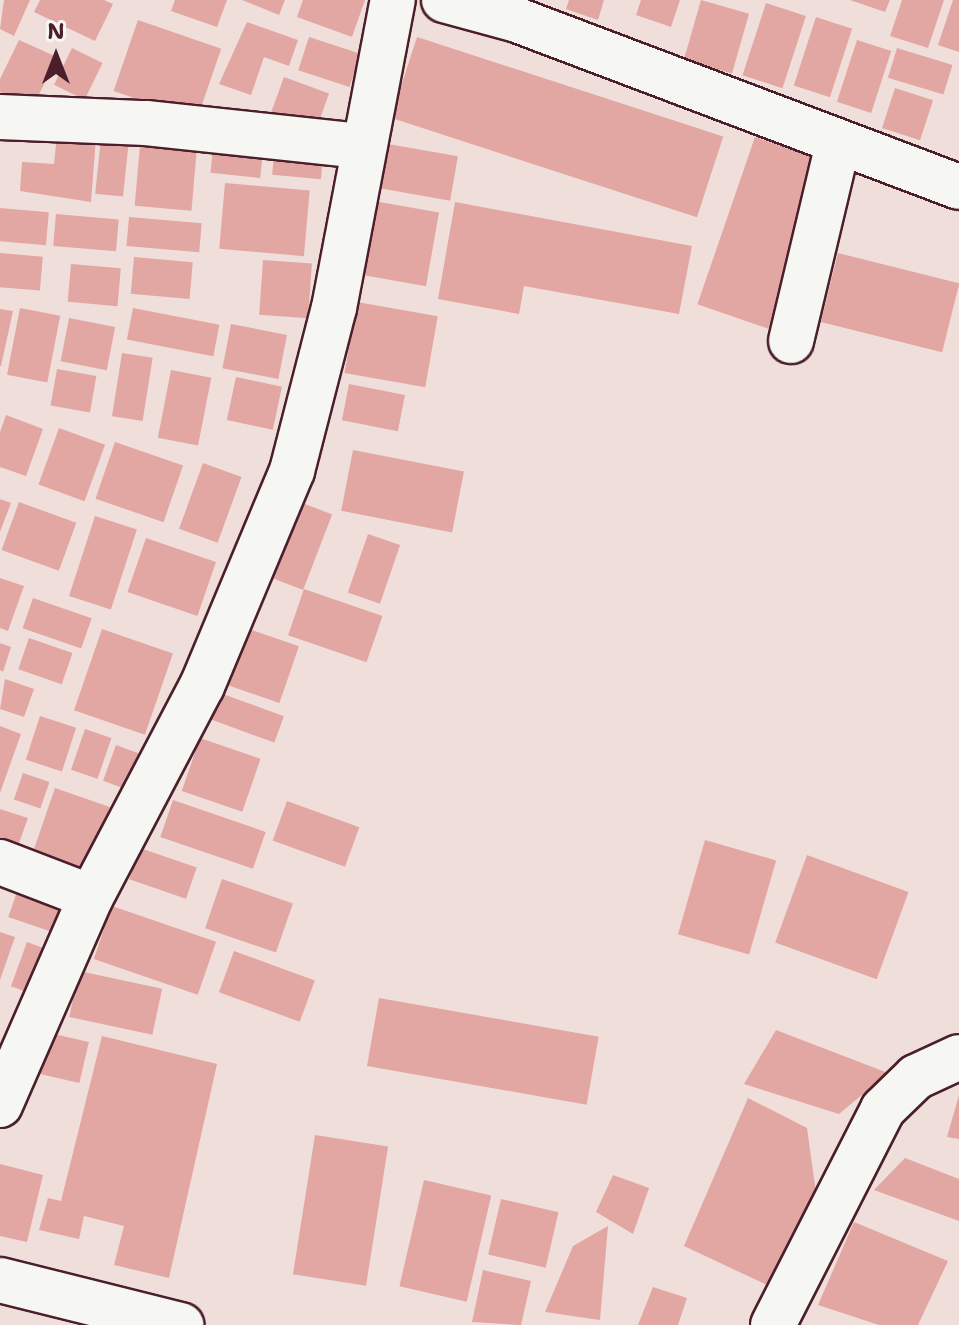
<!DOCTYPE html>
<html>
<head>
<meta charset="utf-8">
<style>
  body { margin:0 }
  #map { position:relative; width:959px; height:1325px; overflow:hidden; background:#f0deda; font-family:"Shantell Sans",sans-serif }
  div>[style] { position:absolute }
  [style*='--x'] { left:calc(var(--x)*1px); top:calc(var(--y)*1px); width:calc(var(--w)*1px); rotate:calc(var(--a)*1deg) }
  .building>* { inset:0; background:#e2a7a3; transform-origin:0 0 }
  .roads { filter:drop-shadow(2px 0 #4a1f2b) drop-shadow(-2px 0 #4a1f2b) drop-shadow(0 2px #4a1f2b) drop-shadow(0 -2px #4a1f2b) }
  .minor>* { height:44px; margin:-22px; padding:0 22px; transform-origin:22px; border-radius:22px; background:#f6f6f2 }
  .major>* { height:44px; margin:-22px; padding:0 22px; transform-origin:22px; border-radius:22px; background:#f6f6f2 }
  span { translate:-50% -50%; white-space:nowrap; text-align:center; line-height:1.15; -webkit-text-stroke:8px #f6f6f2; paint-order:stroke }
  .north { position:absolute; left:16px; top:16px; width:80px; height:80px; -webkit-text-stroke:6px #f6f6f2; paint-order:stroke; rotate:0deg; font-size:22px; font-weight:700; line-height:32px; text-align:center; color:#4a1f2b }
  .north::after { content:''; display:block; margin:auto; width:28px; height:36px; background:#4a1f2b; clip-path:polygon(50% 0,100% 100%,50% 72%,0 100%) }
</style>
</head>
<body>
<div id="map">
  <div class="building">
    <div style="clip-path:polygon(4px 0,30px 0,14px 36px,0 29px)"></div>
    <div style="clip-path:polygon(40px 0,104px 0,113px 4px,95px 41px,34px 12px)"></div>
    <div style="clip-path:polygon(175px 0,227px 0,217px 27px,171px 11px)"></div>
    <div style="clip-path:polygon(242px 0,285px 0,279px 15px)"></div>
    <div style="clip-path:polygon(303px 0,365px 0,352px 37px,297px 17px)"></div>
    <div style="clip-path:polygon(569px 0,604px 0,598px 20px,566px 9px)"></div>
    <div style="clip-path:polygon(641px 0,680px 0,671px 27px,636px 15px)"></div>
    <div style="left:701px;top:0;width:50px;height:62px;rotate:16deg"></div>
    <div style="clip-path:polygon(850px 0,890px 0,885px 12px)"></div>
    <div style="clip-path:polygon(902px 0,944px 0,928px 48px,890px 36px)"></div>
    <div style="clip-path:polygon(953px 0,959px 0,959px 52px,938px 45px)"></div>
    <div style="left:766px;top:3px;width:42px;height:76px;rotate:18deg"></div>
    <div style="left:816px;top:17px;width:38px;height:72px;rotate:18deg"></div>
    <div style="left:138px;top:20px;width:88px;height:75px;rotate:19deg"></div>
    <div style="clip-path:polygon(247px 22px,298px 40px,289px 66px,264px 57px,251px 95px,219px 84px)"></div>
    <div style="left:309px;top:37px;width:54px;height:35px;rotate:18deg"></div>
    <div style="left:417px;top:37px;width:322px;height:85px;rotate:18deg"></div>
    <div style="clip-path:polygon(19px 40px,57px 57px,33px 107px,0 92px,0 79px)"></div>
    <div style="left:857px;top:40px;width:36px;height:65px;rotate:18deg"></div>
    <div style="left:72px;top:48px;width:34px;height:41px;rotate:26deg"></div>
    <div style="left:897px;top:48px;width:58px;height:31px;rotate:17deg"></div>
    <div style="left:284px;top:77px;width:48px;height:41px;rotate:20deg"></div>
    <div style="left:895px;top:88px;width:40px;height:42px;rotate:18deg"></div>
    <div style="clip-path:polygon(57px 135px,96px 138px,91px 202px,20px 191px,22px 162px,54px 164px)"></div>
    <div style="left:755px;top:137px;width:75px;height:177px;rotate:19deg"></div>
    <div style="left:101px;top:138px;width:28px;height:56px;rotate:6deg"></div>
    <div style="left:214px;top:139px;width:50px;height:34px;rotate:6deg"></div>
    <div style="left:275px;top:142px;width:49px;height:33px;rotate:5deg"></div>
    <div style="left:388px;top:144px;width:71px;height:45px;rotate:10deg"></div>
    <div style="left:140px;top:145px;width:57px;height:61px;rotate:5deg"></div>
    <div style="left:225px;top:183px;width:85px;height:66px;rotate:5deg"></div>
    <div style="left:374px;top:201px;width:66px;height:75px;rotate:10deg"></div>
    <div style="clip-path:polygon(455px 202px,692px 246px,679px 314px,524px 286px,519px 314px,438px 299px)"></div>
    <div style="left:0;top:208px;width:49px;height:33px;rotate:5deg"></div>
    <div style="left:56px;top:214px;width:63px;height:32px;rotate:5deg"></div>
    <div style="left:129px;top:217px;width:73px;height:29px;rotate:5deg"></div>
    <div style="left:0;top:253px;width:43px;height:34px;rotate:5deg"></div>
    <div style="left:838px;top:253px;width:125px;height:71px;rotate:14deg"></div>
    <div style="left:134px;top:257px;width:59px;height:37px;rotate:5deg"></div>
    <div style="left:263px;top:260px;width:49px;height:55px;rotate:4deg"></div>
    <div style="left:71px;top:264px;width:50px;height:38px;rotate:5deg"></div>
    <div style="left:357px;top:302px;width:82px;height:72px;rotate:10deg"></div>
    <div style="left:20px;top:308px;width:41px;height:68px;rotate:11deg"></div>
    <div style="left:133px;top:308px;width:88px;height:32px;rotate:11deg"></div>
    <div style="clip-path:polygon(0 309px,13px 311px,1px 366px,0 366px)"></div>
    <div style="left:69px;top:318px;width:47px;height:44px;rotate:11deg"></div>
    <div style="left:231px;top:324px;width:57px;height:45px;rotate:11deg"></div>
    <div style="left:122px;top:353px;width:31px;height:64px;rotate:9deg"></div>
    <div style="left:57px;top:369px;width:40px;height:37px;rotate:10deg"></div>
    <div style="left:171px;top:370px;width:41px;height:69px;rotate:11deg"></div>
    <div style="left:236px;top:377px;width:47px;height:44px;rotate:12deg"></div>
    <div style="left:349px;top:384px;width:57px;height:37px;rotate:11deg"></div>
    <div style="clip-path:polygon(6px 415px,43px 429px,26px 476px,0 467px,0 432px)"></div>
    <div style="left:59px;top:428px;width:49px;height:60px;rotate:20deg"></div>
    <div style="left:115px;top:442px;width:72px;height:60px;rotate:19deg"></div>
    <div style="left:353px;top:450px;width:113px;height:62px;rotate:11deg"></div>
    <div style="left:203px;top:463px;width:41px;height:70px;rotate:20deg"></div>
    <div style="clip-path:polygon(0 499px,11px 503px,0 532px)"></div>
    <div style="left:292px;top:499px;width:43px;height:81px;rotate:21deg"></div>
    <div style="left:19px;top:502px;width:61px;height:51px;rotate:20deg"></div>
    <div style="left:95px;top:516px;width:44px;height:84px;rotate:18deg"></div>
    <div style="left:368px;top:534px;width:34px;height:62px;rotate:19deg"></div>
    <div style="left:146px;top:538px;width:74px;height:57px;rotate:19deg"></div>
    <div style="clip-path:polygon(0 578px,24px 586px,8px 631px,0 628px)"></div>
    <div style="left:304px;top:589px;width:83px;height:49px;rotate:19deg"></div>
    <div style="left:33px;top:598px;width:62px;height:32px;rotate:19deg"></div>
    <div style="left:246px;top:628px;width:56px;height:60px;rotate:19deg"></div>
    <div style="left:102px;top:629px;width:75px;height:86px;rotate:19deg"></div>
    <div style="left:29px;top:638px;width:46px;height:33px;rotate:19deg"></div>
    <div style="clip-path:polygon(0 643px,11px 647px,3px 672px,0 670px)"></div>
    <div style="clip-path:polygon(5px 679px,34px 689px,24px 717px,0 709px)"></div>
    <div style="left:220px;top:693px;width:68px;height:28px;rotate:20deg"></div>
    <div style="left:40px;top:716px;width:38px;height:46px;rotate:18deg"></div>
    <div style="clip-path:polygon(0 726px,21px 734px,0 793px)"></div>
    <div style="left:85px;top:729px;width:28px;height:43px;rotate:19deg"></div>
    <div style="left:200px;top:738px;width:64px;height:56px;rotate:19deg"></div>
    <div style="left:116px;top:745px;width:32px;height:38px;rotate:20deg"></div>
    <div style="left:23px;top:773px;width:28px;height:28px;rotate:19deg"></div>
    <div style="left:55px;top:788px;width:58px;height:83px;rotate:19deg"></div>
    <div style="left:173px;top:800px;width:98px;height:39px;rotate:19deg"></div>
    <div style="left:287px;top:801px;width:77px;height:42px;rotate:20deg"></div>
    <div style="clip-path:polygon(0 809px,28px 818px,15px 854px,0 849px)"></div>
    <div style="left:705px;top:840px;width:74px;height:98px;rotate:16deg"></div>
    <div style="left:140px;top:848px;width:60px;height:33px;rotate:19deg"></div>
    <div style="left:807px;top:855px;width:108px;height:93px;rotate:20deg"></div>
    <div style="left:222px;top:879px;width:75px;height:52px;rotate:19deg"></div>
    <div style="left:21px;top:880px;width:55px;height:39px;rotate:19deg"></div>
    <div style="left:112px;top:906px;width:110px;height:56px;rotate:19deg"></div>
    <div style="clip-path:polygon(0 932px,15px 937px,0 980px)"></div>
    <div style="left:27px;top:942px;width:29px;height:47px;rotate:20deg"></div>
    <div style="left:234px;top:951px;width:86px;height:44px;rotate:20deg"></div>
    <div style="left:79px;top:971px;width:85px;height:47px;rotate:12deg"></div>
    <div style="left:379px;top:998px;width:223px;height:69px;rotate:10deg"></div>
    <div style="clip-path:polygon(776px 1030px,888px 1073px,839px 1114px,744px 1084px)"></div>
    <div style="left:45px;top:1032px;width:45px;height:42px;rotate:13deg"></div>
    <div style="clip-path:polygon(102px 1036px,217px 1064px,169px 1278px,114px 1265px,124px 1226px,84px 1216px,79px 1239px,39px 1230px,48px 1198px,61px 1201px)"></div>
    <div style="clip-path:polygon(959px 1095px,959px 1139px,947px 1137px)"></div>
    <div style="clip-path:polygon(748px 1098px,807px 1128px,817px 1200px,767px 1285px,684px 1246px)"></div>
    <div style="left:315px;top:1135px;width:74px;height:141px;rotate:9deg"></div>
    <div style="clip-path:polygon(905px 1158px,959px 1179px,959px 1221px,874px 1190px)"></div>
    <div style="clip-path:polygon(0 1164px,43px 1175px,27px 1242px,0 1236px)"></div>
    <div style="clip-path:polygon(613px 1175px,649px 1188px,633px 1234px,596px 1212px)"></div>
    <div style="left:424px;top:1180px;width:69px;height:109px;rotate:13deg"></div>
    <div style="left:501px;top:1199px;width:59px;height:57px;rotate:13deg"></div>
    <div style="clip-path:polygon(854px 1222px,948px 1261px,918px 1325px,879px 1325px,818px 1305px)"></div>
    <div style="clip-path:polygon(608px 1226px,600px 1320px,545px 1312px,573px 1246px)"></div>
    <div style="clip-path:polygon(483px 1270px,531px 1281px,521px 1325px,472px 1322px)"></div>
    <div style="clip-path:polygon(653px 1287px,687px 1298px,678px 1325px,638px 1325px)"></div>
  </div>
  <div class="roads">
    <div class="minor">
      <div style="--x:444;--y:0;--w:76;--a:15.3"></div>
      <div style="--x:517;--y:20;--w:472;--a:20.7"></div>
      <div style="--x:0;--y:117;--w:146;--a:2.4"></div>
      <div style="--x:146;--y:123;--w:217;--a:6.1"></div>
      <div style="--x:791;--y:341;--w:203;--a:-76.6"></div>
      <div style="--x:0;--y:862;--w:97;--a:21"></div>
      <div style="--x:0;--y:1105;--w:227;--a:-66.4"></div>
      <div style="--x:91;--y:897;--w:238;--a:-62.3"></div>
      <div style="--x:202;--y:686;--w:233;--a:-67.3"></div>
      <div style="--x:292;--y:471;--w:168;--a:-75.6"></div>
      <div style="--x:334;--y:308;--w:314;--a:-79.2"></div>
      <div style="--x:773;--y:1325;--w:242;--a:-63"></div>
      <div style="--x:883;--y:1109;--w:46;--a:-44.1"></div>
      <div style="--x:916;--y:1077;--w:47;--a:-24.9"></div>
    </div>
    <div class="major">
      <div style="--x:0;--y:1280;--w:187;--a:14"></div>
    </div>
  </div>
  <div class="north">N</div>
</div>
</body>
</html>
